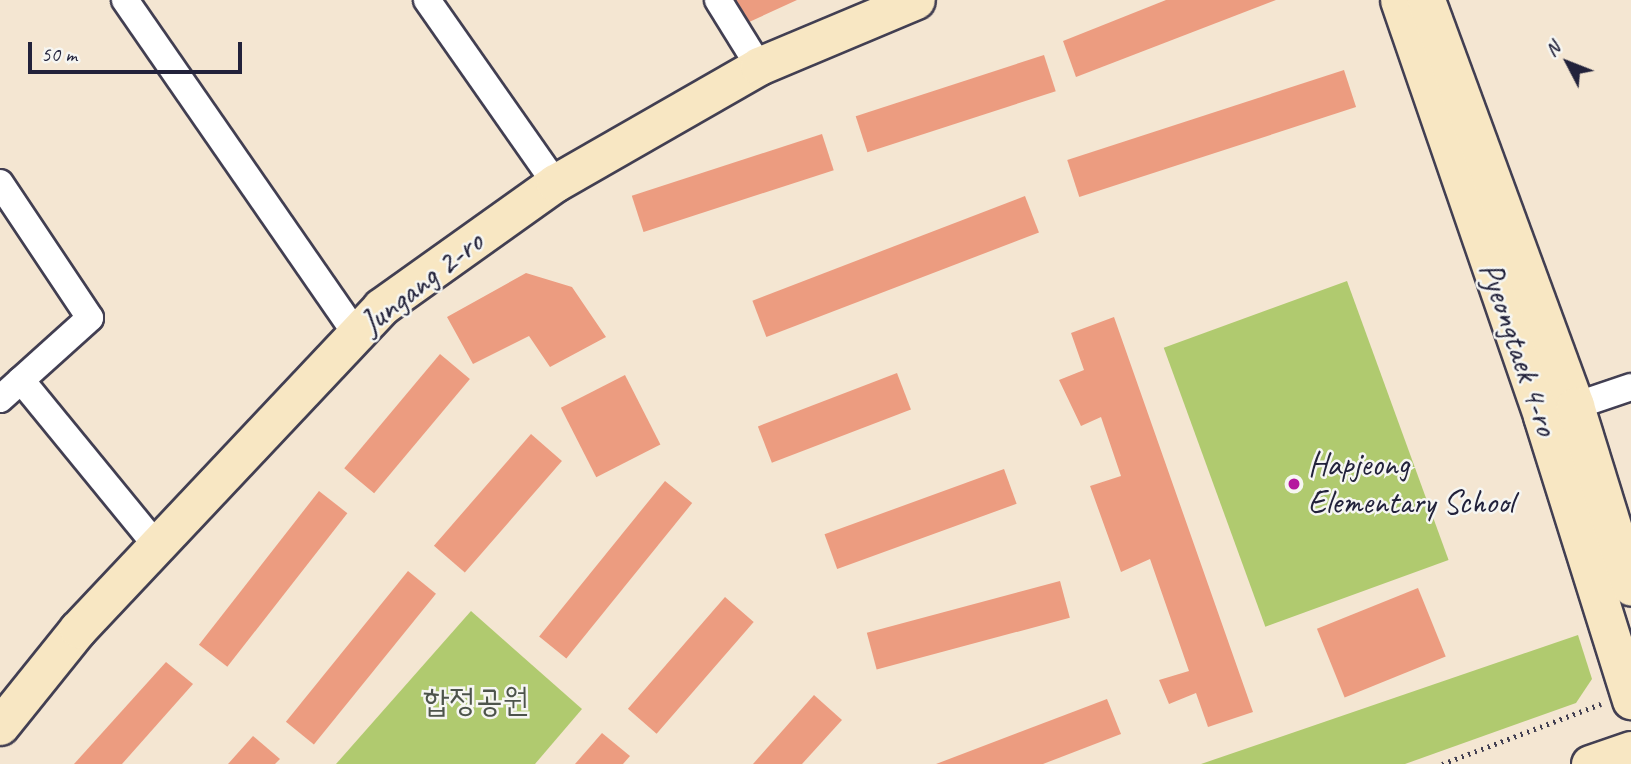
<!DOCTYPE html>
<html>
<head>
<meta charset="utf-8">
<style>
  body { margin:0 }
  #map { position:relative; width:1631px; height:764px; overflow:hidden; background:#f4e6d2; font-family:Caveat,"Poor Story",sans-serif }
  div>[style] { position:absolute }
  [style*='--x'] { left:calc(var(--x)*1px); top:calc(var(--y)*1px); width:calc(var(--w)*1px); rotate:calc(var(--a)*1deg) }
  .green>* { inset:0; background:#b0ca6f; transform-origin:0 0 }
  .building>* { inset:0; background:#ec9c80; transform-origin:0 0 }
  .path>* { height:4.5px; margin-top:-2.25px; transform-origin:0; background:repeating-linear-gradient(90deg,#423f52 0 2px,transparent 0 7px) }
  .roads { filter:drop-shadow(2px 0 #423f52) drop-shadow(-2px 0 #423f52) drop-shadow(0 2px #423f52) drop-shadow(0 -2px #423f52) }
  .street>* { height:26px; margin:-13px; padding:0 13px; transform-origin:13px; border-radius:13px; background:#fff }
  .secondary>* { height:37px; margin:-18.5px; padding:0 18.5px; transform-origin:18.5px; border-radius:18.5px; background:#f8e7c3 }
  .dots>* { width:19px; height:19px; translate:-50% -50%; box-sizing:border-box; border:4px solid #f6f6f2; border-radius:50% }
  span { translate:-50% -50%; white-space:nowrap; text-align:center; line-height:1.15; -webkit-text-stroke:5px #f6f6f2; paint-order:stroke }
  .street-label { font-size:33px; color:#22223b }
  .poi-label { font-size:33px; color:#22223b }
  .left { translate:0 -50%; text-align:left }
  .park-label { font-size:33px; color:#4d544b }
  .north { position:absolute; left:1533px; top:28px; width:70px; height:70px; -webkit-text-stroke:5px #f6f6f2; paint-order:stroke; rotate:312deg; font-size:19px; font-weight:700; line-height:28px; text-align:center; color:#22223b }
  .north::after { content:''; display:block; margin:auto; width:24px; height:32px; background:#22223b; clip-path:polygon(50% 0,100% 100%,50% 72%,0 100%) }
  .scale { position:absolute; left:28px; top:42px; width:214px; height:32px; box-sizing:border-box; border:4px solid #22223b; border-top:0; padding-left:9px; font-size:21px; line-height:24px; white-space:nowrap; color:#22223b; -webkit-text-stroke:5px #f6f6f2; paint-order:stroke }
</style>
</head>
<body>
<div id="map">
  <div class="green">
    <div style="left:1347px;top:281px;width:297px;height:195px;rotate:70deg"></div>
    <div style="clip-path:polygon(471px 611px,582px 709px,535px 764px,336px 764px)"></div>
    <div style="clip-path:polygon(1578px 635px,1592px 679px,1576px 703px,1405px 764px,1201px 764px)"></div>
  </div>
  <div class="building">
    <div style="clip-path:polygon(732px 0,797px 0,747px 23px)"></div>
    <div style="clip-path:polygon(1166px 0,1276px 0,1076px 77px,1063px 41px)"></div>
    <div style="left:1044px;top:55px;width:38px;height:198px;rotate:72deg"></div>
    <div style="left:1344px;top:70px;width:39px;height:291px;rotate:72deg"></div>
    <div style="left:822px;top:134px;width:38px;height:200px;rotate:72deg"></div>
    <div style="left:1025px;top:196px;width:39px;height:292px;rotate:69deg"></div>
    <div style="clip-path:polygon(526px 273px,572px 287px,606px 337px,550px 367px,529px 336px,473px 364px,447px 317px)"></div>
    <div style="clip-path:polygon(1114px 317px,1253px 712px,1208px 727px,1196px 693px,1169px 704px,1159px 680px,1189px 671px,1150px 559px,1121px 572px,1090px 486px,1121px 476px,1101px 417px,1081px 426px,1059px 380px,1084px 370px,1071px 333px)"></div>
    <div style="left:440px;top:354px;width:39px;height:149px;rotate:40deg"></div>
    <div style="left:897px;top:373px;width:39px;height:149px;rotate:69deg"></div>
    <div style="left:625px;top:375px;width:78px;height:72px;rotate:63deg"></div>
    <div style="left:531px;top:434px;width:41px;height:148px;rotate:41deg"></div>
    <div style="left:1004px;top:469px;width:37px;height:191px;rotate:70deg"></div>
    <div style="left:665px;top:481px;width:35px;height:200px;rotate:39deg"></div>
    <div style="left:319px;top:491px;width:36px;height:195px;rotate:38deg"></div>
    <div style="left:408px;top:571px;width:36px;height:194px;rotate:39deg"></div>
    <div style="left:1060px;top:581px;width:38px;height:200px;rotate:75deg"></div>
    <div style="left:1418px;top:588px;width:74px;height:109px;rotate:68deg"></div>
    <div style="left:725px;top:597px;width:38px;height:148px;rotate:41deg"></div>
    <div style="clip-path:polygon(166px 662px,193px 684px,122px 764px,74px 764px)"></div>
    <div style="clip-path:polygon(814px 695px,842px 720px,802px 764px,753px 764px)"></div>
    <div style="clip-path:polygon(1107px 699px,1121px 734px,1043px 764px,936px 764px)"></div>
    <div style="clip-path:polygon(602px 733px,630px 756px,623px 764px,575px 764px)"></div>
    <div style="clip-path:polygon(253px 736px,280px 759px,275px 764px,228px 764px)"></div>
  </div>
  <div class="path">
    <div style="--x:1442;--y:764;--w:170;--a:-20.7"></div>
  </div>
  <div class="roads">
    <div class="street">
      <div style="--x:125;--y:0;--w:406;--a:55.3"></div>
      <div style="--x:427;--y:0;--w:223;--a:55"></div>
      <div style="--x:718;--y:0;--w:78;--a:58.2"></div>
      <div style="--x:0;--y:183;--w:162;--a:56.3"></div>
      <div style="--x:90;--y:318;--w:121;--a:138"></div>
      <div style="--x:21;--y:380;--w:215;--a:50.7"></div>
      <div style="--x:1575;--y:406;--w:59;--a:-18.7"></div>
    </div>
    <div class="secondary">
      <div style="--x:1399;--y:0;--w:440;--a:71"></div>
      <div style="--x:1542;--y:416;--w:298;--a:72.6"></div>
      <div style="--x:1426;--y:0;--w:432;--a:69.8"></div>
      <div style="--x:1575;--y:406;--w:189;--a:72.8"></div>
      <div style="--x:0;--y:726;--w:124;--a:-51.2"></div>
      <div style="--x:78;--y:629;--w:442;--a:-46.7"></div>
      <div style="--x:381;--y:307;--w:214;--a:-35.5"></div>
      <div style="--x:555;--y:183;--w:235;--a:-29.8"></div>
      <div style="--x:759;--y:66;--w:170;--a:-22.8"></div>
      <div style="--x:1590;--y:764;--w:43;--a:-18.9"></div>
    </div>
  </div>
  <div class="dots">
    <div style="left:1294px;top:484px;background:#b5179e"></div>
  </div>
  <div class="street-label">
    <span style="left:422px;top:283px;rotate:-38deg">Jungang 2-ro</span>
    <span style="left:1518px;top:349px;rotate:71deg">Pyeongtaek 4-ro</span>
  </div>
  <div class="poi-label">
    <span class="left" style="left:1308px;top:484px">Hapjeong<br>Elementary School</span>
  </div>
  <div class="park-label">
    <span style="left:476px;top:701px">합정공원</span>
  </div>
  <div class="north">N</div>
  <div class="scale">50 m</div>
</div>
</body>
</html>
